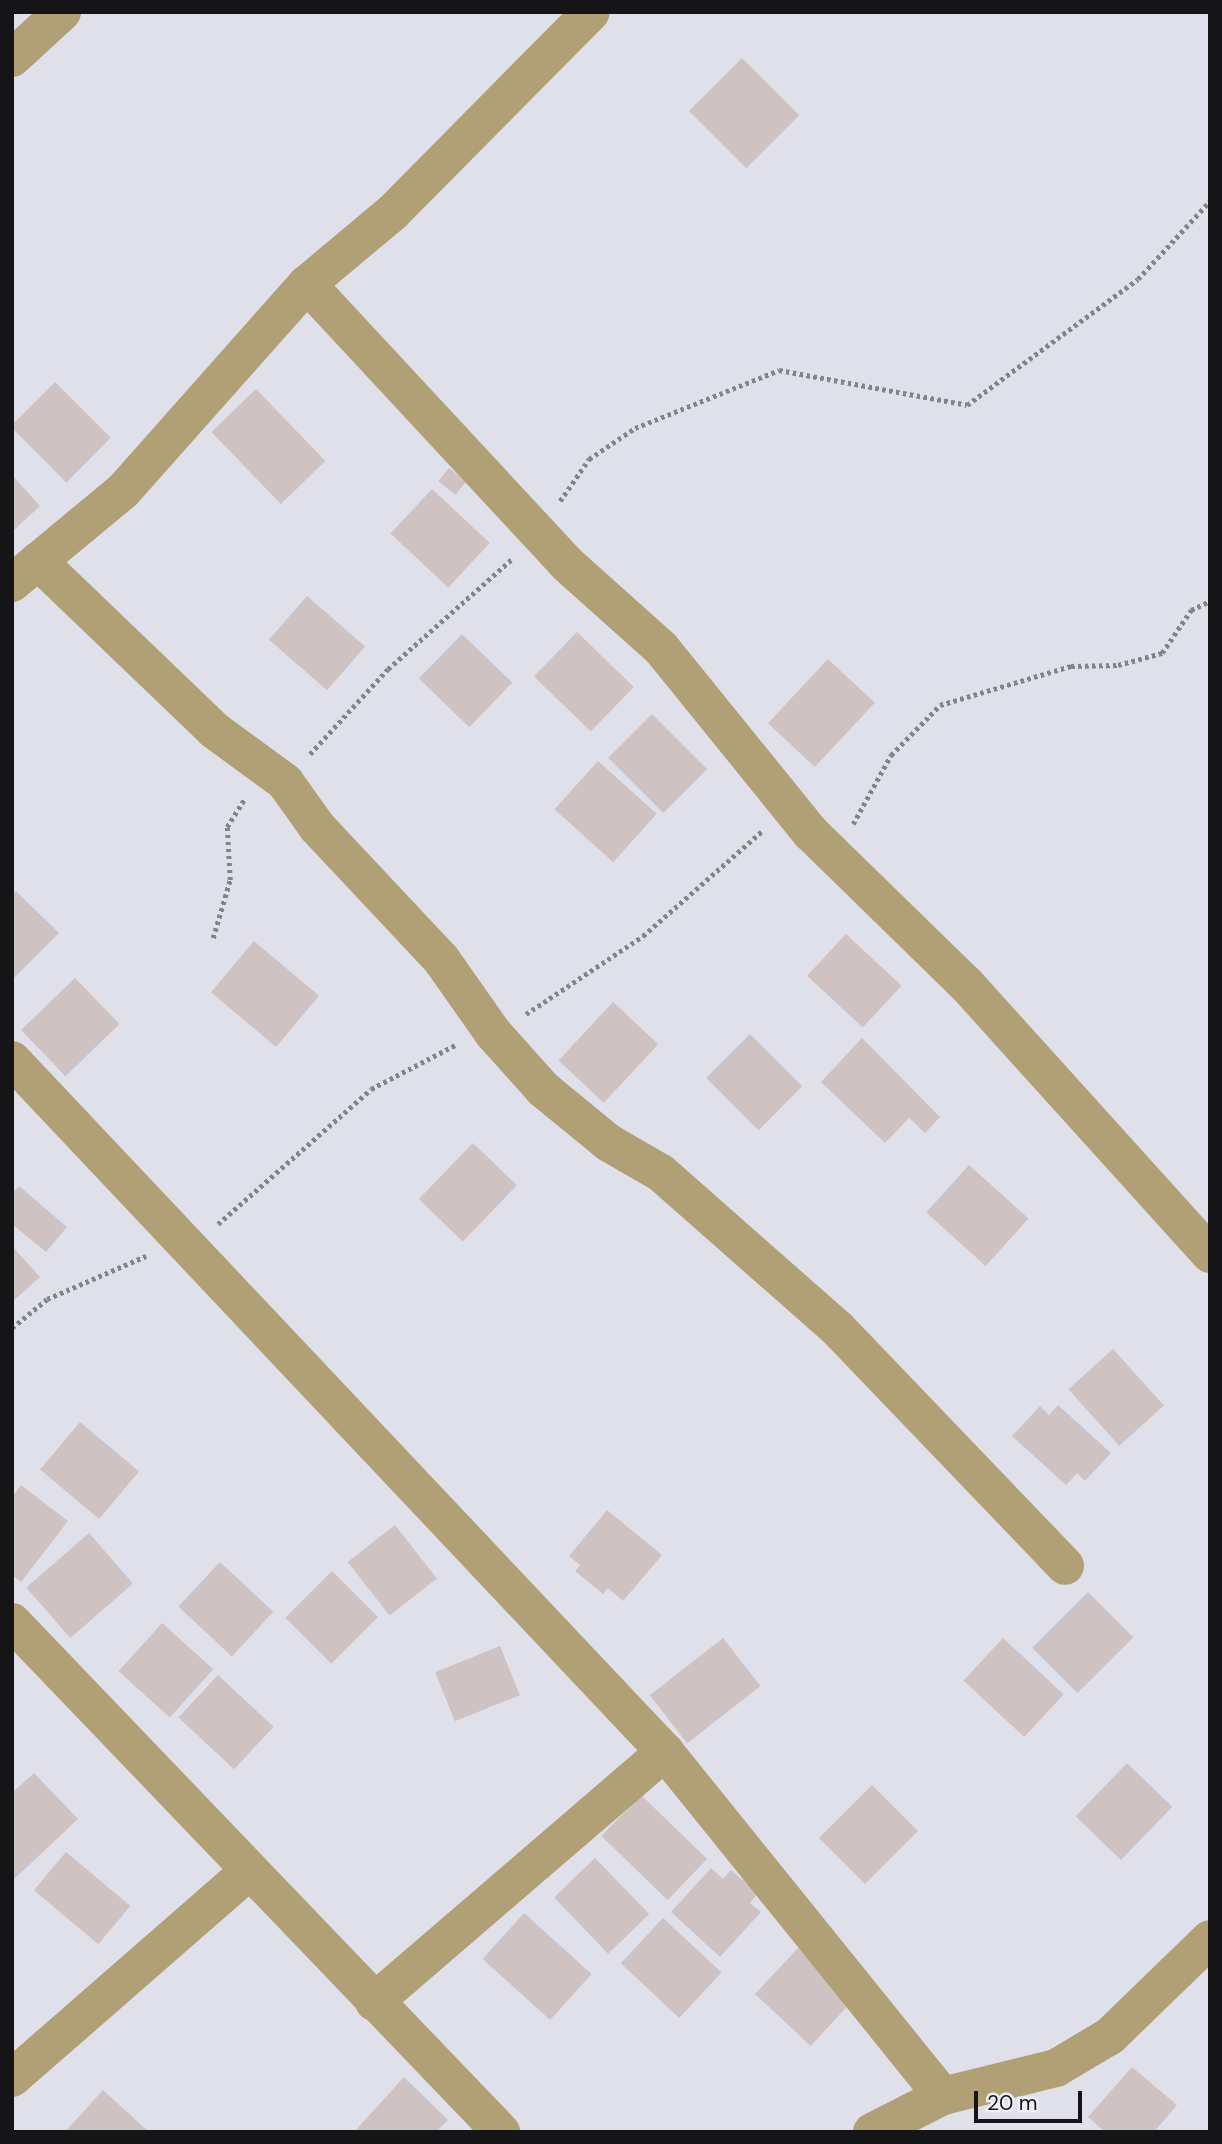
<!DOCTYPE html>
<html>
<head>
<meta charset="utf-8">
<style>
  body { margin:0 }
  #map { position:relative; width:1222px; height:2144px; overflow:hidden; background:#e0e0ea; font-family:"DM Sans",sans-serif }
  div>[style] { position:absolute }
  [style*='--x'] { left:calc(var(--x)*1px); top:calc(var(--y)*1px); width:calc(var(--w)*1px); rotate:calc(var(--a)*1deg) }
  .building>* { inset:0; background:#cec3c2; transform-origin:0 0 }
  .path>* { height:4.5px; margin-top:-2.25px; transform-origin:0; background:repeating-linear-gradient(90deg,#83838a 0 3.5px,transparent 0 7px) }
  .minor>* { height:38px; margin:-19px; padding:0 19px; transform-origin:19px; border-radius:19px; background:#b19f76 }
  span { translate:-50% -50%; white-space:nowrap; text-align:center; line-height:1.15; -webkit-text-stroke:6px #edeef7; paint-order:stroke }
  .frame { position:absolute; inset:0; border:14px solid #151518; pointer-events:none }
  .scale { position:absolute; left:974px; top:2091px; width:108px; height:32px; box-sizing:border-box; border:4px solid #151518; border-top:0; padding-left:9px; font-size:21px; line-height:24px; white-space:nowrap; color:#151518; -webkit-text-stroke:5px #edeef7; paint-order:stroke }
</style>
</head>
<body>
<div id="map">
  <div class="building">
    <div style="left:742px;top:58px;width:81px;height:75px;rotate:45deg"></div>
    <div style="left:55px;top:382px;width:79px;height:63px;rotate:45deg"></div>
    <div style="left:256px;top:389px;width:100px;height:62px;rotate:46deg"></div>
    <div style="left:449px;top:468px;width:22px;height:17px;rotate:39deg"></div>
    <div style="clip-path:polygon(12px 475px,40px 506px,12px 532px)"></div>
    <div style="left:432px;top:489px;width:79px;height:61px;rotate:43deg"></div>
    <div style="left:307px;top:596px;width:77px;height:58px;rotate:41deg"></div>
    <div style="left:577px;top:632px;width:79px;height:62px;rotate:44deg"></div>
    <div style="left:462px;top:634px;width:70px;height:62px;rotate:44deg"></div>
    <div style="left:828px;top:659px;width:64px;height:88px;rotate:43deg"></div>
    <div style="left:652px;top:714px;width:78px;height:62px;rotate:45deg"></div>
    <div style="left:598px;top:761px;width:79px;height:65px;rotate:42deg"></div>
    <div style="clip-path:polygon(16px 891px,59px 933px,12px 980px,12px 895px)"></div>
    <div style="left:846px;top:934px;width:76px;height:57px;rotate:43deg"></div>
    <div style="left:254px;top:941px;width:85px;height:67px;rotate:40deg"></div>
    <div style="left:75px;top:978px;width:64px;height:75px;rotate:46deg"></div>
    <div style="left:613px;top:1002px;width:62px;height:80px;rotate:43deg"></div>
    <div style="left:750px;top:1034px;width:74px;height:62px;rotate:45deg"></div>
    <div style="clip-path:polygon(862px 1038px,940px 1117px,925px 1133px,909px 1118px,885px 1143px,821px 1082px)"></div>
    <div style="left:473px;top:1143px;width:61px;height:78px;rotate:44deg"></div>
    <div style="left:969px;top:1165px;width:80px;height:64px;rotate:42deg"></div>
    <div style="clip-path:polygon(19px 1186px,67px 1227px,46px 1252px,12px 1224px,12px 1194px)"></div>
    <div style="clip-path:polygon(12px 1246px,40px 1277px,12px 1302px)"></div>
    <div style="left:1113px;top:1349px;width:76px;height:60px;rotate:48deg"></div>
    <div style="clip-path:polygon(1058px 1405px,1111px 1453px,1085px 1481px,1077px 1473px,1066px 1485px,1012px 1436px,1040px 1406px,1049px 1415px)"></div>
    <div style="left:80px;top:1422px;width:77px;height:62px;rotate:40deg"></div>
    <div style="clip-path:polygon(21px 1485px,68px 1521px,21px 1582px,12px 1575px,12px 1497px)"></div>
    <div style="clip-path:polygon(607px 1510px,662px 1555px,623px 1601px,608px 1588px,603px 1594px,575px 1571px,580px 1565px,569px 1556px)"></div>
    <div style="left:395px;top:1525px;width:68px;height:60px;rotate:52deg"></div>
    <div style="left:89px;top:1533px;width:67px;height:83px;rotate:49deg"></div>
    <div style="left:220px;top:1562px;width:73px;height:61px;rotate:43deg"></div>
    <div style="left:332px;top:1571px;width:65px;height:66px;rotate:45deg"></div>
    <div style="left:1088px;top:1592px;width:64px;height:79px;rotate:45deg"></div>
    <div style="left:162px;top:1623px;width:69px;height:65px;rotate:42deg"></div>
    <div style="left:723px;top:1638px;width:61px;height:93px;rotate:52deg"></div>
    <div style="left:1003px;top:1638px;width:83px;height:58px;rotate:43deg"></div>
    <div style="left:500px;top:1646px;width:53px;height:70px;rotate:68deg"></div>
    <div style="left:218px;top:1675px;width:76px;height:58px;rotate:43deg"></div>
    <div style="left:1127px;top:1763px;width:63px;height:74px;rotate:44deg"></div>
    <div style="clip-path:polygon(34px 1773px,78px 1819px,12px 1881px,12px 1793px)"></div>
    <div style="left:872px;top:1785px;width:65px;height:75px;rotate:45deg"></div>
    <div style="left:641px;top:1795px;width:92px;height:57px;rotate:44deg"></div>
    <div style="left:66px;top:1852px;width:84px;height:50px;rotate:40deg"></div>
    <div style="left:595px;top:1858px;width:78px;height:57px;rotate:46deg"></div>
    <div style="clip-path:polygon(711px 1868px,723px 1879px,731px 1870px,758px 1893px,750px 1903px,761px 1912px,720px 1957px,671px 1912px)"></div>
    <div style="left:524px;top:1913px;width:91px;height:62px;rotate:42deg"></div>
    <div style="left:663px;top:1918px;width:80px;height:62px;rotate:43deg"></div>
    <div style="left:798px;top:1948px;width:76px;height:63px;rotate:43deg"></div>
    <div style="clip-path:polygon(1132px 2067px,1177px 2105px,1154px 2132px,1105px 2132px,1088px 2117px)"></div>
    <div style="clip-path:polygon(404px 2077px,448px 2120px,436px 2132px,354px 2132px)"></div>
    <div style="clip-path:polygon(103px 2090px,149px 2132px,65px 2132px)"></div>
  </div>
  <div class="path">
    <div style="--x:560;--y:501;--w:51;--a:-55.4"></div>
    <div style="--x:589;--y:459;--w:55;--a:-34"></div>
    <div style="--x:635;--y:428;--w:155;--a:-21.9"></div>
    <div style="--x:779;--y:370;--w:191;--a:10.5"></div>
    <div style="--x:967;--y:405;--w:212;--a:-36.4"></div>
    <div style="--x:1138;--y:279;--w:106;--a:-47.3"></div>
    <div style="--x:310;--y:754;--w:115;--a:-47.5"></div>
    <div style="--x:388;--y:669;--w:166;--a:-41.6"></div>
    <div style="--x:853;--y:824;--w:79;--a:-61.2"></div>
    <div style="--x:891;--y:755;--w:70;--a:-45.6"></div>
    <div style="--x:940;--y:705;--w:137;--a:-16.6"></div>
    <div style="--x:1071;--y:666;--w:47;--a:-1.2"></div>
    <div style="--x:1118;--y:665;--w:46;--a:-15.3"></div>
    <div style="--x:1162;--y:653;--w:52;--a:-56"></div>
    <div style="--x:1191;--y:610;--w:21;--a:-25"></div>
    <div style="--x:213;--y:938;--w:60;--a:-73.7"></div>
    <div style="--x:230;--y:880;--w:53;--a:-93.2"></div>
    <div style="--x:227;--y:827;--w:32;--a:-58"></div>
    <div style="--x:526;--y:1014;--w:141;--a:-33.7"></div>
    <div style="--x:643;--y:936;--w:159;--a:-41.4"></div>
    <div style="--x:218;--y:1224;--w:204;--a:-41.4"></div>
    <div style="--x:371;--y:1089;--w:95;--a:-27.6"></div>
    <div style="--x:12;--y:1328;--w:45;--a:-39.6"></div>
    <div style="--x:47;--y:1299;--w:108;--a:-23.5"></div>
  </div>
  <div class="minor">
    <div style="--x:12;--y:58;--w:68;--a:-42.6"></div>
    <div style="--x:307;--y:284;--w:382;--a:47.1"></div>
    <div style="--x:567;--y:564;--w:126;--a:41.8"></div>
    <div style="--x:661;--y:648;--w:238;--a:51"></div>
    <div style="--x:811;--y:833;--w:216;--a:44.3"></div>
    <div style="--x:966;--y:984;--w:364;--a:47.9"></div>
    <div style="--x:38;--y:561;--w:244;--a:43.8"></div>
    <div style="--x:214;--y:730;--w:88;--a:36.2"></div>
    <div style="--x:285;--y:782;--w:55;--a:54.6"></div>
    <div style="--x:317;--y:827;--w:181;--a:46.8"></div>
    <div style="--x:441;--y:959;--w:90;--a:54.9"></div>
    <div style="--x:493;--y:1033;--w:75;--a:48.2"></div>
    <div style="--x:543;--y:1089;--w:85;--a:39.3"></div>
    <div style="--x:609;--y:1143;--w:60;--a:30"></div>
    <div style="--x:661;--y:1173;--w:236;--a:41.4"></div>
    <div style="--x:838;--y:1329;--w:328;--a:46.2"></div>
    <div style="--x:12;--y:583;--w:144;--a:-39.7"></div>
    <div style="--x:123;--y:491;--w:277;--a:-48.4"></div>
    <div style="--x:307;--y:284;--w:112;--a:-39.9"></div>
    <div style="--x:393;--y:212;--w:281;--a:-45.3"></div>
    <div style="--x:12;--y:1060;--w:951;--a:46.66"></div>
    <div style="--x:665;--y:1752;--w:442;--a:51.1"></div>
    <div style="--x:12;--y:1622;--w:707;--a:46.2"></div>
    <div style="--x:374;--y:2002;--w:384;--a:-40.7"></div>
    <div style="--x:12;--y:2078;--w:315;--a:-41.1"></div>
    <div style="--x:872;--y:2132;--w:80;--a:-26.9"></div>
    <div style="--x:943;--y:2096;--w:116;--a:-13.9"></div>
    <div style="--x:1056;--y:2068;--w:63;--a:-30.7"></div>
    <div style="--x:1110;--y:2036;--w:139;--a:-44.1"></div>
  </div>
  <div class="frame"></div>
  <div class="scale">20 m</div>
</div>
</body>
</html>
